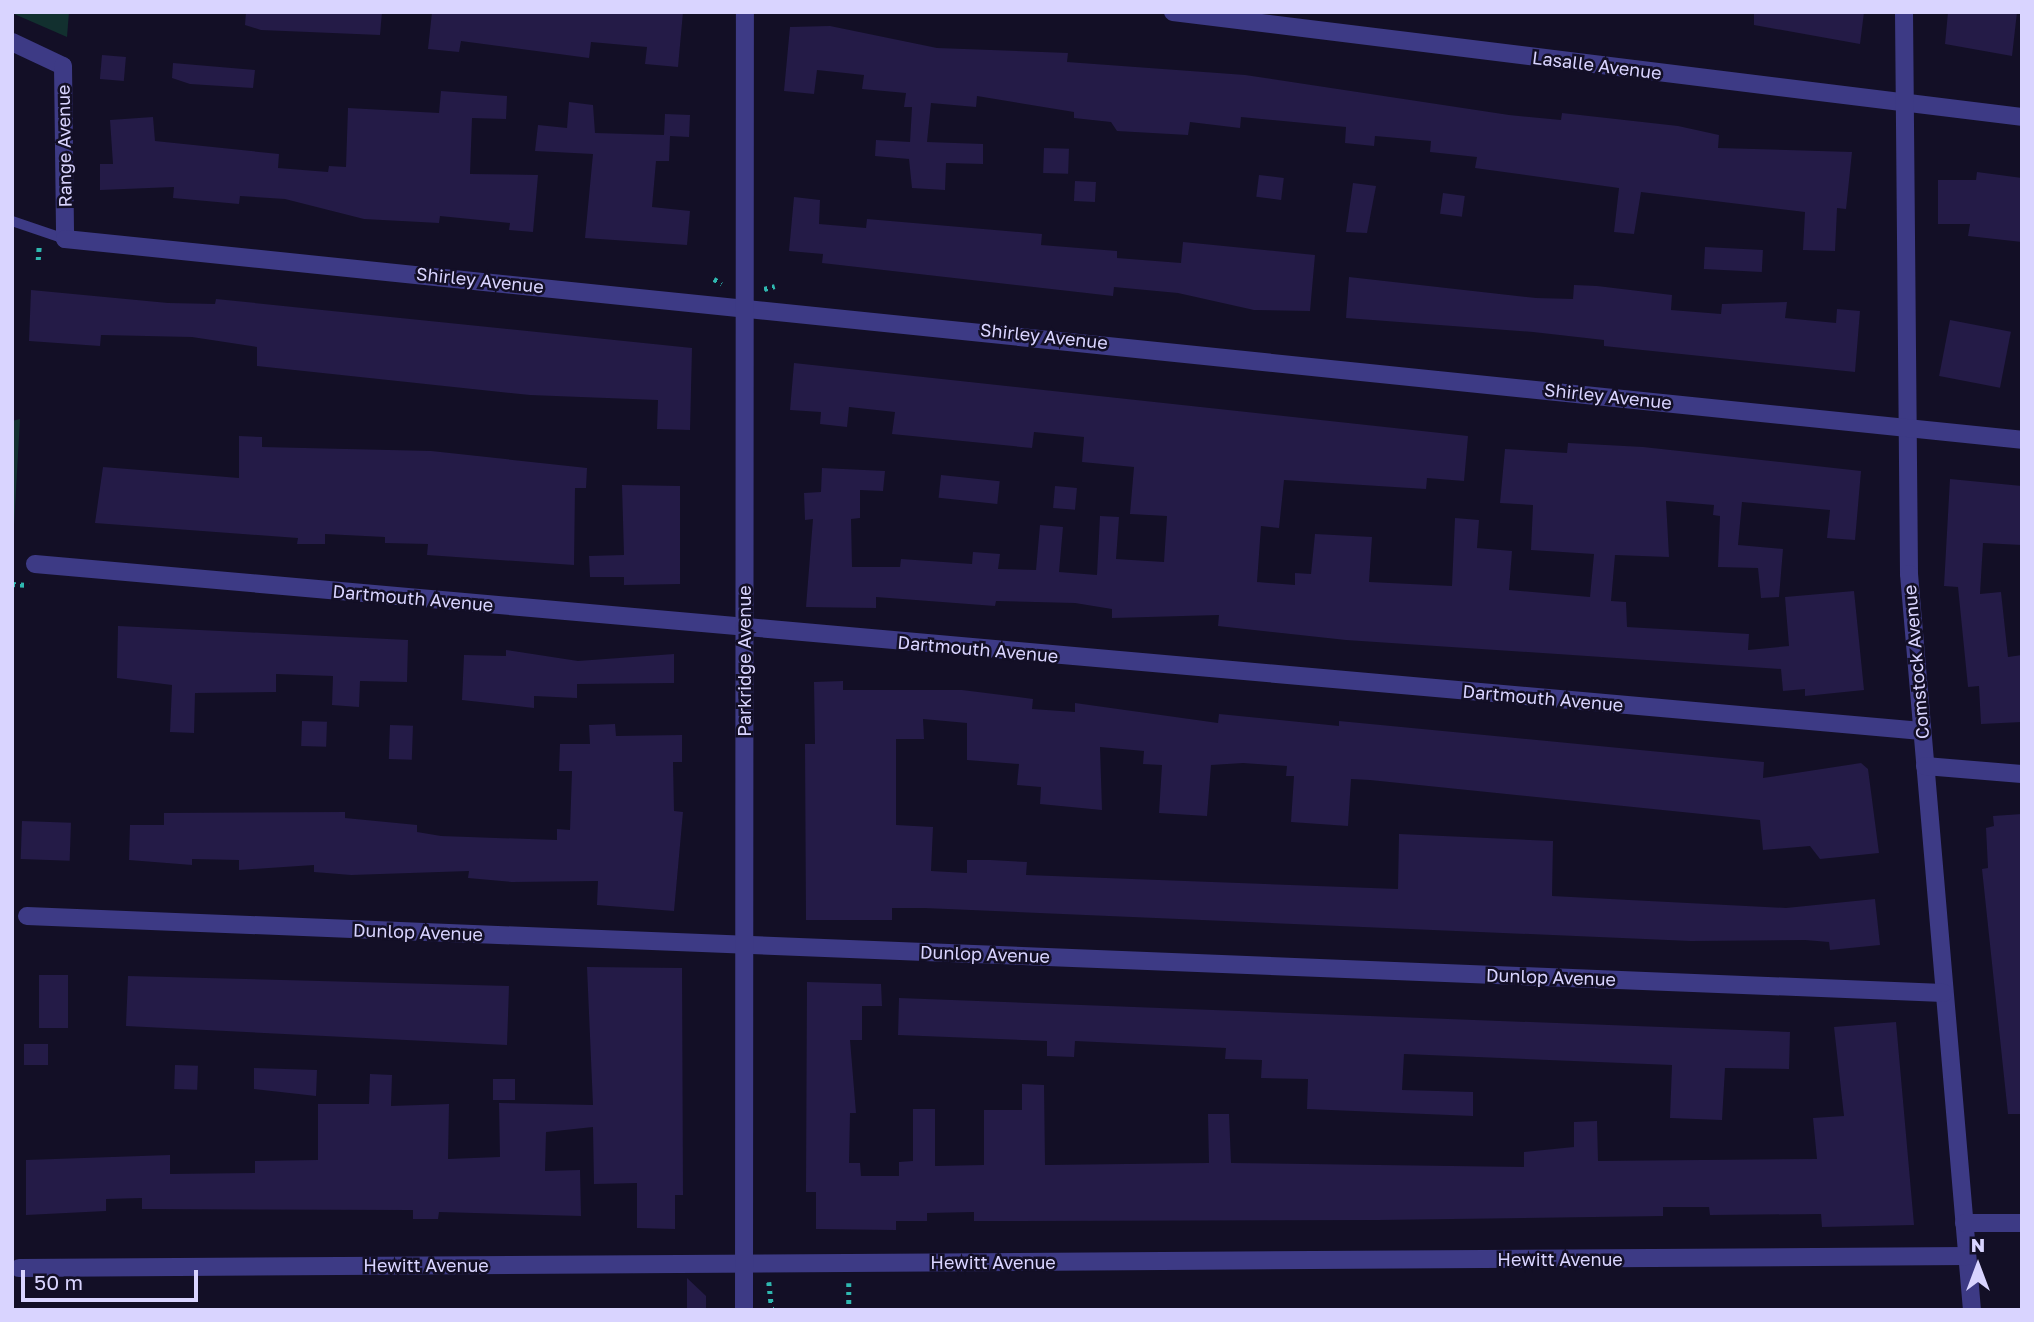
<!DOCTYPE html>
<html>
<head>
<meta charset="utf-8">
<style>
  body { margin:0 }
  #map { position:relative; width:2034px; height:1322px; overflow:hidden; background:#130f26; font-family:"Golos Text",sans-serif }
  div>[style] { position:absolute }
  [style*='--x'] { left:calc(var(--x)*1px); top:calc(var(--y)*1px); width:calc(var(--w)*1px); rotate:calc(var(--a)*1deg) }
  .green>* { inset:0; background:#12302f }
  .building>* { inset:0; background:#241b47; transform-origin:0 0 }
  .path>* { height:4.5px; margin-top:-2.25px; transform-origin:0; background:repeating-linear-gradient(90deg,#2fb8b0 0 3.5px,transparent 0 8.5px) }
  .service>* { height:10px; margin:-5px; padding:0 5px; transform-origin:5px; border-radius:5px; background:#3d3a85 }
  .minor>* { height:18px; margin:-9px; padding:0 9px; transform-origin:9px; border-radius:9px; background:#3d3a85 }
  span { translate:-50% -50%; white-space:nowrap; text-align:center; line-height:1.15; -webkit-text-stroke:5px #130f26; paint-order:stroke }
  .street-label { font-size:18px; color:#d9d4ff }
  .frame { position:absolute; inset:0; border:14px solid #d9d4ff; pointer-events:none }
  .north { position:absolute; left:1943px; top:1231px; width:70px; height:70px; -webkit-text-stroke:5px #130f26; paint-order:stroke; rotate:0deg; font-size:19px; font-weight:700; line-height:28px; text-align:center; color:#d9d4ff }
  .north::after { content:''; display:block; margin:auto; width:24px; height:32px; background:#d9d4ff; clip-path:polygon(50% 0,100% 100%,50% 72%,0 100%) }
  .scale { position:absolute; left:21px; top:1270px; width:177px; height:32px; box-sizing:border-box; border:4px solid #d9d4ff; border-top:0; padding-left:9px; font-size:21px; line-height:24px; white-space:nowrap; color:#d9d4ff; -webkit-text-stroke:5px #130f26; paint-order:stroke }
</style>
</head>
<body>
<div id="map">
  <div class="green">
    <div style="clip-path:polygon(69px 12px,67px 37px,12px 13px,12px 12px)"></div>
    <div style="clip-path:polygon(20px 419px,12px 561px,12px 421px)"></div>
  </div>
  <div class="building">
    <div style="clip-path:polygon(246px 12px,382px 12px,380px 35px,261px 30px,245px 25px)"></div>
    <div style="clip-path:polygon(432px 12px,683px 12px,678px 67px,645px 64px,647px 47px,591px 42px,589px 58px,461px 41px,459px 52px,428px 49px)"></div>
    <div style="clip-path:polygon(1754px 12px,1864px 12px,1860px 44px,1754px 25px)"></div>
    <div style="clip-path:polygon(1948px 12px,2017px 12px,2012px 56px,1945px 44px)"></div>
    <div style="clip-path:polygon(830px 26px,937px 48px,1068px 53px,1067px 62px,1245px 75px,1509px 115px,1561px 120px,1562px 113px,1678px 126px,1719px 135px,1718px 148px,1852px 152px,1846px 209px,1837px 208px,1835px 251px,1803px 250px,1805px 212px,1641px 192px,1634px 234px,1614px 232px,1619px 188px,1475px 168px,1477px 157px,1430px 152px,1431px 141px,1375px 136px,1374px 146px,1345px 143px,1346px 127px,1241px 117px,1240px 128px,1190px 122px,1188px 135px,1117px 131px,1111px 122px,1074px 118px,1074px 112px,977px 96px,976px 107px,931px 103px,927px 142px,983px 144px,983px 164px,946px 163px,945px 190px,912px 188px,909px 159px,875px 156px,876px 140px,910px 142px,912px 107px,904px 107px,906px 93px,862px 89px,864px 75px,817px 70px,814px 94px,784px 91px,790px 27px)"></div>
    <div style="left:102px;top:55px;width:24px;height:24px;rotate:5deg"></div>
    <div style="clip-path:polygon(173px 63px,255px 70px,253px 88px,190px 84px,172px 78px)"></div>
    <div style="clip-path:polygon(441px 91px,507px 96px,506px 119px,472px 118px,470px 174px,538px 175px,533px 232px,509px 230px,510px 223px,440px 216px,439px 223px,364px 219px,285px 199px,240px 196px,239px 204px,173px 198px,174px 187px,100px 190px,100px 164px,113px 164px,110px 120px,153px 117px,155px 141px,279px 154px,278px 168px,328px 172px,329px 166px,346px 167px,348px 108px,439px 113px)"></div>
    <div style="clip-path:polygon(569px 102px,593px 105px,595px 133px,664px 135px,665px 114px,690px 115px,689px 137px,670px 136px,669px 161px,656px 161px,652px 207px,690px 211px,687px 245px,585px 238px,593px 154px,535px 151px,538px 125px,567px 128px)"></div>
    <div style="left:1044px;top:148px;width:25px;height:25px;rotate:2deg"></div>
    <div style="clip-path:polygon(1977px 172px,2022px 178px,2022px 242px,1968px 236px,1970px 224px,1938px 224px,1938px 180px,1976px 180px)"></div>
    <div style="left:1259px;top:175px;width:25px;height:22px;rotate:7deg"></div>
    <div style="left:1075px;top:181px;width:21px;height:20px;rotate:3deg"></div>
    <div style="clip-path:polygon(1353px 183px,1376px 186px,1367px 233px,1346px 232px)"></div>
    <div style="left:1443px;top:193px;width:22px;height:21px;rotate:8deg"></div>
    <div style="clip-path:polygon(794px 197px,820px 200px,819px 224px,866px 228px,867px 219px,1042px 234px,1041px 245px,1117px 251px,1117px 258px,1181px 263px,1183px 242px,1315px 255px,1310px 311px,1254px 310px,1178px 293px,1114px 287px,1113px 296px,822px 263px,823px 254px,789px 251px)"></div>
    <div style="left:1705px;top:247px;width:58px;height:22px;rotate:3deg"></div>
    <div style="clip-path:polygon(1349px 277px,1536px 298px,1573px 299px,1574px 285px,1597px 286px,1672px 295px,1671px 310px,1721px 314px,1722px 304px,1787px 302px,1785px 318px,1836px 323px,1837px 309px,1860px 311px,1855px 372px,1604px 346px,1604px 340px,1533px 332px,1346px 318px)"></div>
    <div style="clip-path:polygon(31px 290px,168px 303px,215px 304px,216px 299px,692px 348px,690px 430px,657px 429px,658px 400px,530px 395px,257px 366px,257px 347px,192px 337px,101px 335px,100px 346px,29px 341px)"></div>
    <div style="left:1950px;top:320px;width:62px;height:57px;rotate:11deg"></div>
    <div style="clip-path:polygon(794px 363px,1468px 436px,1464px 481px,1427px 478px,1426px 489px,1284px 480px,1279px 528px,1261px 526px,1257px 582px,1295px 585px,1295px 573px,1311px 574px,1315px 534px,1372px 537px,1369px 582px,1452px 586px,1455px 518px,1479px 520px,1477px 548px,1512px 551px,1509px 590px,1590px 597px,1594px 554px,1531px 550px,1533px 505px,1500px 503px,1505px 449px,1567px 453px,1568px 443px,1643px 447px,1861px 471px,1855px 540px,1827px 538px,1830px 510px,1742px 502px,1738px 545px,1783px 549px,1779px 597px,1761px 598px,1758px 568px,1718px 567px,1720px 516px,1713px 515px,1714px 505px,1666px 501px,1669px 557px,1615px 555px,1611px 601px,1626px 602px,1627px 627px,1749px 634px,1748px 650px,1789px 646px,1785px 597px,1854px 591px,1864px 690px,1805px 696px,1805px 689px,1783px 691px,1781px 669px,1346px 640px,1218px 626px,1219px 615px,1112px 618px,1112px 609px,1075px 603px,996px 601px,995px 606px,876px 597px,876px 608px,806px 607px,813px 519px,805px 520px,804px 493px,821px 492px,822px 468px,885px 471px,883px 491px,860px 490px,860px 518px,851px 519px,852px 567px,900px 567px,901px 559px,972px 564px,973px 552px,1000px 554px,998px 569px,1036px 570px,1040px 525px,1063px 527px,1059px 572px,1097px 575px,1100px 516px,1119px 517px,1116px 559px,1164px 562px,1167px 516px,1130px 514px,1134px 467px,1082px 462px,1084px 437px,1034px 432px,1032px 448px,892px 434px,895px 412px,849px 407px,847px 427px,820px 424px,821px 412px,790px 410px)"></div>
    <div style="clip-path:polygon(239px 436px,262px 437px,262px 447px,431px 451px,587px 468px,586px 488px,575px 488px,574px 565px,427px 555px,428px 544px,385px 543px,385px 537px,325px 534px,325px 544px,297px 544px,298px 538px,95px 523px,103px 467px,239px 478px)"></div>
    <div style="left:941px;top:475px;width:59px;height:23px;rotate:6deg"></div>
    <div style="clip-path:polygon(1950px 479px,2022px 486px,2022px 545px,1983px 543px,1980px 594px,2001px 592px,2008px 657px,2022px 655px,2022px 722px,1981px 724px,1979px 686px,1968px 687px,1958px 587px,1944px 586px)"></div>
    <div style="clip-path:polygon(622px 485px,680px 486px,680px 584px,624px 585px,624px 577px,590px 577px,589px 556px,624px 555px)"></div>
    <div style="left:1055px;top:486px;width:22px;height:22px;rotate:5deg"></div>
    <div style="clip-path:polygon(118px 626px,408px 640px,407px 682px,360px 681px,359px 707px,332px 705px,333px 676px,276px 674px,276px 692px,195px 693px,194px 733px,170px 732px,172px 685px,117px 678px)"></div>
    <div style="clip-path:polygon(506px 650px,578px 661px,674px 654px,674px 683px,577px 684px,577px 698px,534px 696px,534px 708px,462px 700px,464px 655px,506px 656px)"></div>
    <div style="clip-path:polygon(843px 681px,843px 690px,962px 690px,1033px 699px,1032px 709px,1075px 712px,1075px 703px,1218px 723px,1219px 714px,1339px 726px,1339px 721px,1764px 762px,1763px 778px,1861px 763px,1868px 769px,1879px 853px,1820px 859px,1810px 846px,1763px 850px,1760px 820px,1370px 780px,1351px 779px,1348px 826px,1291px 822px,1294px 776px,1286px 776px,1287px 766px,1243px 763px,1211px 765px,1207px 816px,1159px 813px,1162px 765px,1143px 764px,1144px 751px,1100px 747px,1102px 810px,1040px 804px,1041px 787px,1017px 785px,1019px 764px,967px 760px,967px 723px,923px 719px,924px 739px,896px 739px,896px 825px,933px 827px,931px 871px,967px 873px,967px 860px,990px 860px,1027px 862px,1026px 875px,1398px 889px,1399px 834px,1553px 841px,1552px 896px,1786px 908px,1875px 899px,1880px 945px,1830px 950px,1829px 942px,1805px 940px,1691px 941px,924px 908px,892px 908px,892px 920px,806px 920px,805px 744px,815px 744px,814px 682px)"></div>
    <div style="left:302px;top:721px;width:25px;height:25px;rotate:2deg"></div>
    <div style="clip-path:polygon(615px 724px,616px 736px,682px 735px,682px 762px,673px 762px,674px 811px,683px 812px,674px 911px,597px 905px,598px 881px,512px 882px,468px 878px,469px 871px,351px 875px,314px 872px,314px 865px,239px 870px,239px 860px,192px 859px,192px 865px,129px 860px,130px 825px,164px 825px,164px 813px,345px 812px,345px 818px,417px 825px,417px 832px,441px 836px,557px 840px,557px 829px,570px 830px,572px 771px,559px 771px,560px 744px,590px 744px,589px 725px)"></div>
    <div style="left:390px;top:725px;width:23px;height:34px;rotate:2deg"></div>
    <div style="clip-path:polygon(2022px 814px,2022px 1114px,2008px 1114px,1982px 869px,1988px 868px,1986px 828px,1994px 826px,1993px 816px)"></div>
    <div style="left:22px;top:821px;width:49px;height:38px;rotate:2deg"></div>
    <div style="clip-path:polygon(587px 967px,682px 968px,683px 1195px,675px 1195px,675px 1229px,637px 1228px,637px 1183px,594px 1184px,593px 1127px,546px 1132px,545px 1171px,580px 1170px,581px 1216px,439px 1212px,438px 1219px,413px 1219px,413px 1210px,142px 1209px,142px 1198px,106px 1199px,106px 1211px,26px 1215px,26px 1160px,170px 1155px,170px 1174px,255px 1173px,255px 1161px,318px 1160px,318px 1104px,369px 1104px,370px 1074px,392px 1075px,391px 1106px,449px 1104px,448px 1159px,500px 1157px,499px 1103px,593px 1105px)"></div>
    <div style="left:39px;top:975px;width:29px;height:53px"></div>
    <div style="clip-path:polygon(128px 976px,509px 986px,507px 1045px,126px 1026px)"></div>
    <div style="clip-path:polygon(807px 982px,881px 984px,882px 1006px,862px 1006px,862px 1040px,850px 1040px,856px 1113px,850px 1113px,849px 1163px,860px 1163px,861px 1176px,899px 1176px,899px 1162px,913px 1161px,913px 1109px,935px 1109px,935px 1166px,984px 1165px,984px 1110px,1022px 1110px,1022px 1084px,1044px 1085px,1045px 1165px,1209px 1163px,1208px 1114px,1229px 1114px,1231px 1163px,1524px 1167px,1524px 1152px,1574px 1147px,1574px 1122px,1597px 1121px,1598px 1161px,1817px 1159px,1813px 1118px,1844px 1116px,1834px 1027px,1896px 1022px,1914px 1225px,1822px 1227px,1821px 1214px,1710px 1215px,1709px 1207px,1663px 1207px,1663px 1216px,1378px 1220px,974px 1221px,974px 1212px,927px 1213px,927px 1221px,896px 1221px,896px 1230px,816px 1229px,816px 1192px,806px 1192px)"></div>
    <div style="clip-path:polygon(899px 998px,1790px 1032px,1789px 1069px,1725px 1068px,1722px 1120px,1670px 1118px,1672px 1065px,1404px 1054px,1402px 1090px,1473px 1092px,1473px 1116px,1307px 1109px,1308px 1079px,1261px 1078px,1262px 1060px,1225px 1059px,1226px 1048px,1075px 1041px,1074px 1057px,1047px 1056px,1047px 1041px,898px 1035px)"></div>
    <div style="left:24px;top:1044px;width:24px;height:21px"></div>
    <div style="left:175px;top:1065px;width:23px;height:24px;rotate:2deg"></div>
    <div style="clip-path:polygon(254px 1068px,317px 1070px,316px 1096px,254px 1089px)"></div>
    <div style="left:493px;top:1079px;width:22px;height:21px"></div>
    <div style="clip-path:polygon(687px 1278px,706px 1296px,706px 1310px,687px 1310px)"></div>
  </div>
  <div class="path">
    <div style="--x:38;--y:260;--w:13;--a:-86"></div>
    <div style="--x:714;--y:279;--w:9;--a:32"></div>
    <div style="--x:764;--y:289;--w:11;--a:-15"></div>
    <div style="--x:12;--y:584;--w:17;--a:3"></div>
    <div style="--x:769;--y:1282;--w:28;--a:84"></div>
    <div style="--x:849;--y:1283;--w:27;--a:90"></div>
  </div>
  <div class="service">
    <div style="--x:12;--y:221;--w:56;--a:18.8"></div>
  </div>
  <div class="minor">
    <div style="--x:1173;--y:12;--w:855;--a:7.05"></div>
    <div style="--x:1904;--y:12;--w:562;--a:89.49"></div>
    <div style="--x:1909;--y:574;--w:739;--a:85.11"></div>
    <div style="--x:12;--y:42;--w:56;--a:25.2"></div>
    <div style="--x:63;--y:66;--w:173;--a:89.3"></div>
    <div style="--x:65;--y:239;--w:1967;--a:5.86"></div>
    <div style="--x:35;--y:564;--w:1894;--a:5.06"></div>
    <div style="--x:1925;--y:766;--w:97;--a:4.7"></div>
    <div style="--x:27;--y:916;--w:1918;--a:2.3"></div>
    <div style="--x:1964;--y:1223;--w:58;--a:0"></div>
    <div style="--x:19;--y:1268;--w:1948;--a:-0.35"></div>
    <div style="--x:744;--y:1310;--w:1298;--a:-89.96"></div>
  </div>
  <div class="street-label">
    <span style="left:1597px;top:65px;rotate:7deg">Lasalle Avenue</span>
    <span style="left:64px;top:146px;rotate:-91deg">Range Avenue</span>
    <span style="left:480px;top:280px;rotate:6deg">Shirley Avenue</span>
    <span style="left:1044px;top:336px;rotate:6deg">Shirley Avenue</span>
    <span style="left:1608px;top:396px;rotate:6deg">Shirley Avenue</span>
    <span style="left:413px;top:598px;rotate:5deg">Dartmouth Avenue</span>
    <span style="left:978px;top:649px;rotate:5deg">Dartmouth Avenue</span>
    <span style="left:744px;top:661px;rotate:-90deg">Parkridge Avenue</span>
    <span style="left:1916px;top:662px;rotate:-95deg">Comstock Avenue</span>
    <span style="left:1543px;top:698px;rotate:5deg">Dartmouth Avenue</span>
    <span style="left:418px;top:932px;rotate:2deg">Dunlop Avenue</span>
    <span style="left:985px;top:954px;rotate:2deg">Dunlop Avenue</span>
    <span style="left:1551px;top:977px;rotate:2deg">Dunlop Avenue</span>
    <span style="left:1560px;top:1259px">Hewitt Avenue</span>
    <span style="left:993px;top:1262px">Hewitt Avenue</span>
    <span style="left:426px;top:1265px">Hewitt Avenue</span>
  </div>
  <div class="frame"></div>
  <div class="north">N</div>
  <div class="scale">50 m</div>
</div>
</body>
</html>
